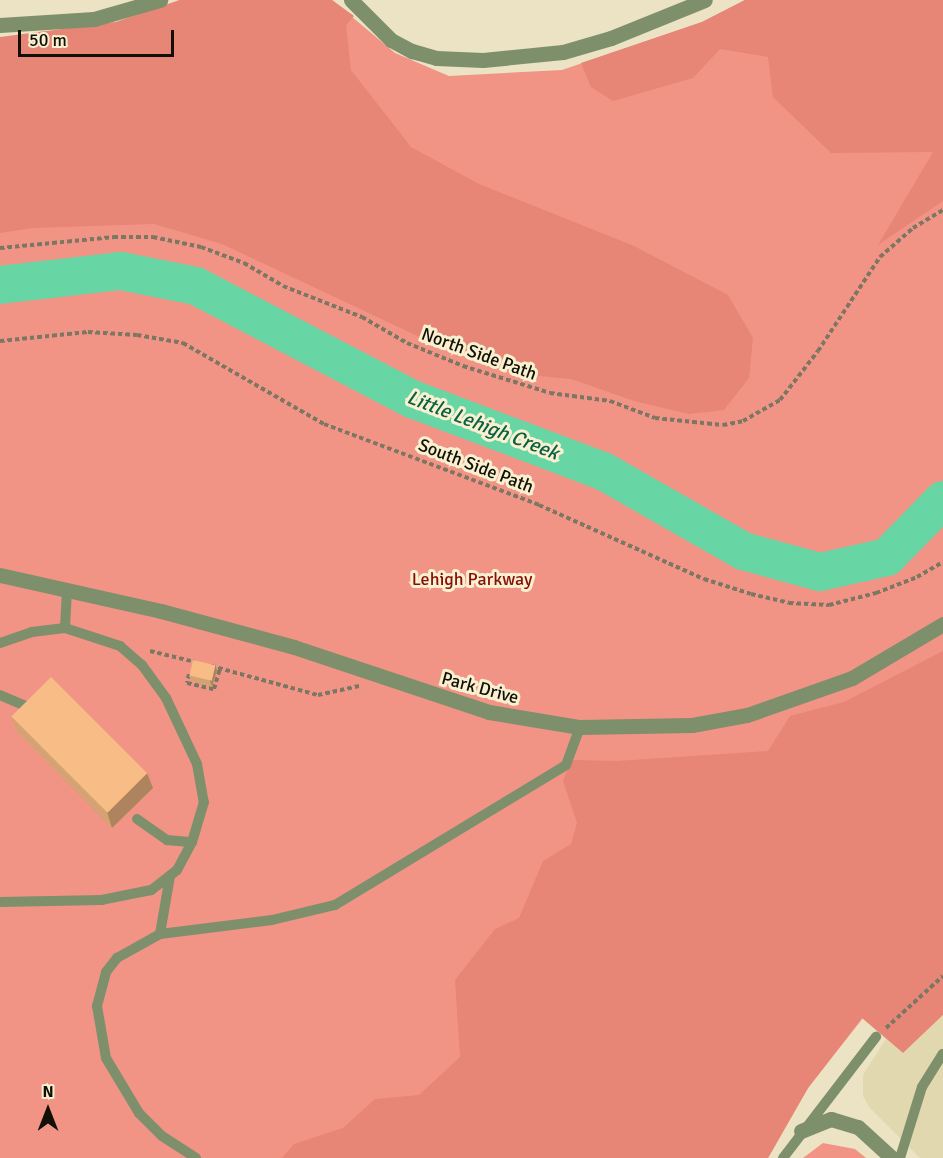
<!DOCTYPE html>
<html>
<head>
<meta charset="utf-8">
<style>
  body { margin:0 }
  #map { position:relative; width:943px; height:1158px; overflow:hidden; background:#ebe3c3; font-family:Signika,sans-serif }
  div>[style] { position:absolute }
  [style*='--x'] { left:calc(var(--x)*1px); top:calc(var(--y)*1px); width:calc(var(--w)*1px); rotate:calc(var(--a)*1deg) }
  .built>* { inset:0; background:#e1d8b0 }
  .green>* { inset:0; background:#f29485 }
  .forest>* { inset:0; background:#e78576 }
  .river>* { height:38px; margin:-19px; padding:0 19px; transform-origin:19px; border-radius:19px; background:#68d5a5 }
  .path>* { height:4px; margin-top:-2px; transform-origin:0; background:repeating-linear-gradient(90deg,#7c7762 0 4.5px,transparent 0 7.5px) }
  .lane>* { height:10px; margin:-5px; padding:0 5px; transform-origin:5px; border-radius:5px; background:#7e8f6c }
  .street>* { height:15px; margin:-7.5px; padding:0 7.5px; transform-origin:7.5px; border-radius:7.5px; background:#7e8f6c }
  .wall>* { inset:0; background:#d5a273 }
  .shaded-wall>* { inset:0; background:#ae845e }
  .building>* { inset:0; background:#f8bc86; transform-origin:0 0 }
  span { translate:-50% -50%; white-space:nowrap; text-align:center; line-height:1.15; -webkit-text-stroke:6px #f8f0d0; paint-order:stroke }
  .street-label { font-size:18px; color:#121005 }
  .park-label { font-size:18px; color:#860f07 }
  .water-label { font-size:20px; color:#096143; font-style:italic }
  .north { position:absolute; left:18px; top:1080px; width:60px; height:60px; -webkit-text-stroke:4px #f8f0d0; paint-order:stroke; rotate:0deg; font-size:16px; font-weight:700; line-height:24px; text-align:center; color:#121005 }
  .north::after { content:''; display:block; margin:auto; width:21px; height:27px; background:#121005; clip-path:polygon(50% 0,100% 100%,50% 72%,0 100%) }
  .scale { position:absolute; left:18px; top:30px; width:156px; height:27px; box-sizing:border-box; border:3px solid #121005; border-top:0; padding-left:8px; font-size:18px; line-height:21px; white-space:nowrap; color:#121005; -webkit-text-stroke:4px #f8f0d0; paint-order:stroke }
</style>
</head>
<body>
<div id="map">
  <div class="built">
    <div style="clip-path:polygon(943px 1015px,943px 1158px,920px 1158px,870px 1108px,863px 1096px,863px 1075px,886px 1039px,903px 1053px)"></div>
  </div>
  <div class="green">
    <div style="clip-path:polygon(180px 0,332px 0,395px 53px,449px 76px,562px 70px,702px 22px,745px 0,943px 0,943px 943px,863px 1018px,808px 1088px,768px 1158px,0 1158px,0 45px,116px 22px)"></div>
    <div style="clip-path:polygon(823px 1143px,855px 1149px,866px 1158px,803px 1158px)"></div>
  </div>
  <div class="forest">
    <div style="clip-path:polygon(180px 0,332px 0,354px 16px,346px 25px,351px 70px,411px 147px,479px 184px,634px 246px,728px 295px,753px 338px,749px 378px,724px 410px,689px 414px,634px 401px,571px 379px,517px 374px,443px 348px,222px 244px,154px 224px,33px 228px,0 233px,0 37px,116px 22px)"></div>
    <div style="clip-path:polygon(745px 0,943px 0,943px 201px,878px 245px,933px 152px,831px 153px,773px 97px,768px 57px,720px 49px,693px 78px,613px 101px,591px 87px,581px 63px,702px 22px)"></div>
    <div style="clip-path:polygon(943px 651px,943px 1015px,903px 1053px,862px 1018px,808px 1088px,768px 1158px,282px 1158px,294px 1144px,343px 1128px,375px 1099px,419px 1095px,460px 1057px,455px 980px,495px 929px,519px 918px,543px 861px,571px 844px,577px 823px,563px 781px,572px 760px,617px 761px,768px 751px,790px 716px,844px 702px)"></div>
  </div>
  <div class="river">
    <div style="--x:0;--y:285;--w:122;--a:-6.6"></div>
    <div style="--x:121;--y:271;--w:76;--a:11.3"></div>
    <div style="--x:196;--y:286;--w:244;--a:27.6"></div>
    <div style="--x:412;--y:399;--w:204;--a:20.7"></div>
    <div style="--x:603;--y:471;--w:161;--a:29.7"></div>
    <div style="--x:743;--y:551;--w:80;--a:15.3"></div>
    <div style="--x:820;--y:572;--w:69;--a:-12.6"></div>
    <div style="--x:887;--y:557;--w:80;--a:-45.5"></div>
  </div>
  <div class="path">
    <div style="--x:0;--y:248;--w:115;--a:-5.5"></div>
    <div style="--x:114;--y:237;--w:39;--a:0"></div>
    <div style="--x:153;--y:237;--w:49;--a:11.8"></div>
    <div style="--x:201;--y:247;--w:46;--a:20.4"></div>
    <div style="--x:244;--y:263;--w:45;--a:30.5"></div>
    <div style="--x:283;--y:286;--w:85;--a:21.4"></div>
    <div style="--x:362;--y:317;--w:52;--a:30"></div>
    <div style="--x:407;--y:343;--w:61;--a:22.3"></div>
    <div style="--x:463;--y:366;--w:91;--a:17.2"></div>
    <div style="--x:550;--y:393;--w:61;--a:7.6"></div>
    <div style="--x:610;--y:401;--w:48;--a:20.7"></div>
    <div style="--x:655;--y:418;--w:68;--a:5.9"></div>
    <div style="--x:723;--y:425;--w:20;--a:-11"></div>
    <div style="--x:743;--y:421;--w:43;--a:-29.6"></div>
    <div style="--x:780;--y:400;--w:62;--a:-52.2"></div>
    <div style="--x:818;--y:351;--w:113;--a:-56.6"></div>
    <div style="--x:880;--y:257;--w:44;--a:-41.3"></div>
    <div style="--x:913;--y:228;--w:35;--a:-31"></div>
    <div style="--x:0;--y:341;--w:88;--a:-5.8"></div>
    <div style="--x:88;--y:332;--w:49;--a:3.5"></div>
    <div style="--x:137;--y:335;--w:47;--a:9.9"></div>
    <div style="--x:183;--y:343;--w:163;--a:29.9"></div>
    <div style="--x:324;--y:424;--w:230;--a:20.6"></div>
    <div style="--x:539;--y:505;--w:181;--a:24.2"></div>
    <div style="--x:704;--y:579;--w:49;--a:17.7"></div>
    <div style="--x:751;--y:594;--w:39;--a:13"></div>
    <div style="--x:789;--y:603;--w:40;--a:2.9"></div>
    <div style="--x:829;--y:605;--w:49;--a:-14.3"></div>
    <div style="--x:876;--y:593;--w:44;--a:-21.3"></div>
    <div style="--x:917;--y:577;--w:30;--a:-30"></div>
    <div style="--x:150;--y:651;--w:46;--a:13.7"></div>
    <div style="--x:211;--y:666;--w:111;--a:15.2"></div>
    <div style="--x:318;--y:695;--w:42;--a:-12.4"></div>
    <div style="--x:189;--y:674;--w:9;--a:103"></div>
    <div style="--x:187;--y:683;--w:28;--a:13"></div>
    <div style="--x:214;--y:689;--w:22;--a:-74"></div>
    <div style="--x:886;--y:1028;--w:77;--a:-42.4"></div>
  </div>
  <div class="lane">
    <div style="--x:65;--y:628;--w:38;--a:-87"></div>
    <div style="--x:0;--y:643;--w:34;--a:-19"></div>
    <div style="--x:32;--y:632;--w:33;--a:-7"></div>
    <div style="--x:65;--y:628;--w:58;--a:18.1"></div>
    <div style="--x:120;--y:646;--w:29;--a:41"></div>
    <div style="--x:142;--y:665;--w:41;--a:54"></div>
    <div style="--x:166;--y:698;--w:73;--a:64.8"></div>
    <div style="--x:197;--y:764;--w:39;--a:80"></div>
    <div style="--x:204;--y:802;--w:42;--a:106.7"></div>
    <div style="--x:192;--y:842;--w:32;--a:118"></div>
    <div style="--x:177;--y:870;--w:33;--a:142"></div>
    <div style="--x:151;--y:890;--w:50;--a:168.5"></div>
    <div style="--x:102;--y:900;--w:102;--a:178.9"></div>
    <div style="--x:0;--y:695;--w:34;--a:23"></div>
    <div style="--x:137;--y:819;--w:37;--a:35"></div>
    <div style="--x:167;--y:840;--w:25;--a:5"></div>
    <div style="--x:160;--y:934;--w:59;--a:-80.2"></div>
    <div style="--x:196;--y:1158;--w:40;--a:-147.1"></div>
    <div style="--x:162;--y:1136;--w:33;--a:-135"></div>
    <div style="--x:139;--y:1113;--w:64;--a:-121"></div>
    <div style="--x:106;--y:1058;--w:53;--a:-99.8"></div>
    <div style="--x:97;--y:1006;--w:35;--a:-75"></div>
    <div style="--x:106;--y:972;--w:18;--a:-52"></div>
    <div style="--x:117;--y:958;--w:49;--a:-29.2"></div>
    <div style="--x:160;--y:934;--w:113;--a:-7.1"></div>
    <div style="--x:272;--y:920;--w:65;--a:-13.4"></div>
    <div style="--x:335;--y:905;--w:270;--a:-31.2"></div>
    <div style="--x:566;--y:765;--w:40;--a:-69.8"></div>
    <div style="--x:783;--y:1158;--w:153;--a:-52.5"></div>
    <div style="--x:900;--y:1158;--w:74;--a:-72.8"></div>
    <div style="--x:922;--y:1087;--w:39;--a:-58"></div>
  </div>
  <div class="street">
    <div style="--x:351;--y:0;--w:57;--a:45"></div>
    <div style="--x:391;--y:40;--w:24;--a:28"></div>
    <div style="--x:412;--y:51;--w:25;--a:16"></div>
    <div style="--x:436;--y:58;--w:47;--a:2.4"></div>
    <div style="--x:483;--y:60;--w:80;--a:-5.7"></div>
    <div style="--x:563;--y:52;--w:50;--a:-16.3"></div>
    <div style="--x:611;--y:38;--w:101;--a:-22"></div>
    <div style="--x:0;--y:25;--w:94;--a:-3.7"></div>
    <div style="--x:94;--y:19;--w:69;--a:-16.1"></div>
    <div style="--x:0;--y:575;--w:165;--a:12.6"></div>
    <div style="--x:161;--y:611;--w:138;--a:15.1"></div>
    <div style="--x:294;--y:647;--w:206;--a:18.4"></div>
    <div style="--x:489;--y:712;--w:92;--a:9.4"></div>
    <div style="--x:580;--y:727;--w:112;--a:-1"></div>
    <div style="--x:692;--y:725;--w:56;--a:-10.3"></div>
    <div style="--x:747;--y:715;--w:111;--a:-19.4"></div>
    <div style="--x:852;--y:678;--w:106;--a:-30.7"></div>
    <div style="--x:801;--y:1131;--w:32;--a:-22"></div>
    <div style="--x:831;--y:1119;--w:28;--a:17"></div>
    <div style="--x:858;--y:1127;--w:46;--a:42.4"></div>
  </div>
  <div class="wall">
    <div style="clip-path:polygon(215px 665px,217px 670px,212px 687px,191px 681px,189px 676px)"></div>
    <div style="clip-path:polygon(11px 716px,147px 773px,153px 788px,112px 828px,17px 732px)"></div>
  </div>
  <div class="shaded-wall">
    <div style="clip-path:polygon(215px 665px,217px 670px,212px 687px,210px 681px)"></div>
    <div style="clip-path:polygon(147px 773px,153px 788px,112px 828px,107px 812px)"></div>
  </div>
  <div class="building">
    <div style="left:193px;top:660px;width:23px;height:16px;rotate:13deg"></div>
    <div style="left:51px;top:677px;width:136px;height:56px;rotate:45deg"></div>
  </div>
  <div class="street-label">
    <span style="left:479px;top:354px;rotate:20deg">North Side Path</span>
    <span style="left:476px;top:466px;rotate:21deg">South Side Path</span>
    <span style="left:480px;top:688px;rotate:15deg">Park Drive</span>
  </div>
  <div class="park-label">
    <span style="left:472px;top:579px">Lehigh Parkway</span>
  </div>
  <div class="water-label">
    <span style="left:483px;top:425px;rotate:21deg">Little Lehigh Creek</span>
  </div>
  <div class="north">N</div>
  <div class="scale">50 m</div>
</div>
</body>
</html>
